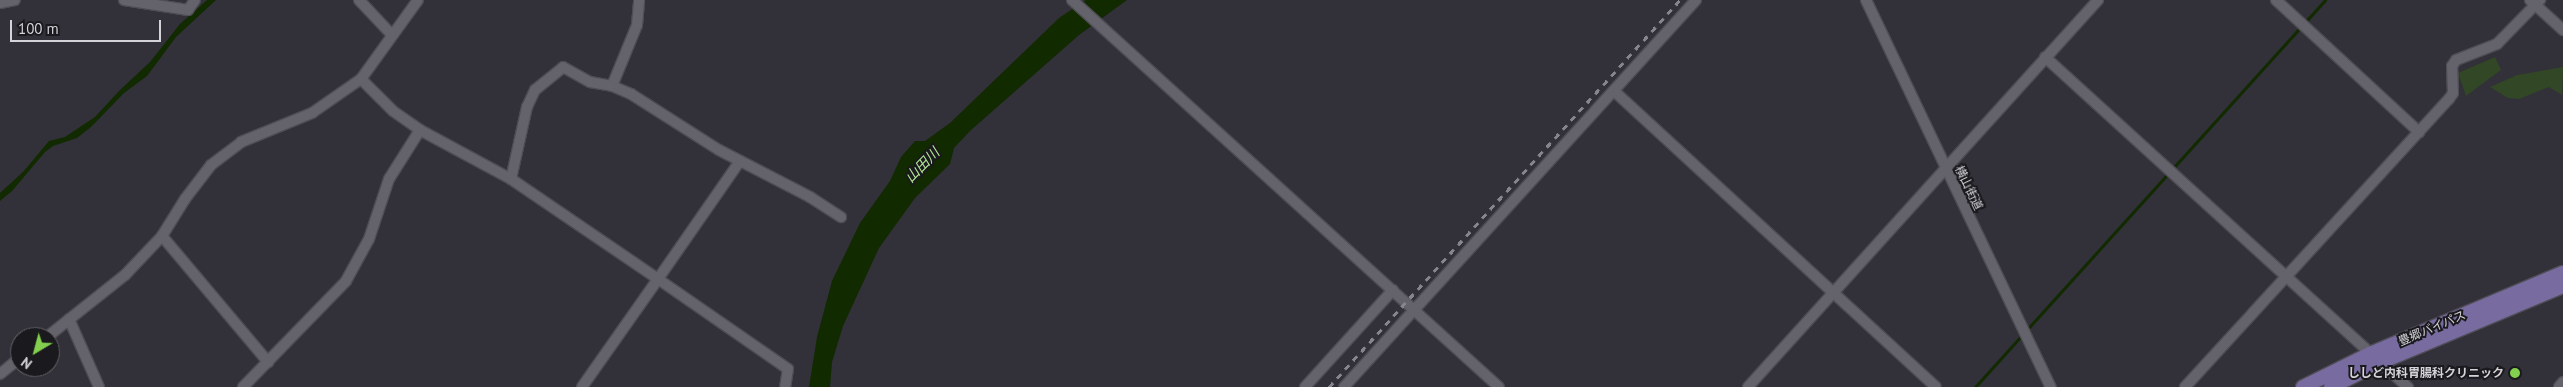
<!DOCTYPE html>
<html>
<head>
<meta charset="utf-8">
<style>
  body { margin:0 }
  #map { position:relative; width:2563px; height:387px; overflow:hidden; background:#323038; font-family:"PT Sans","Noto Sans JP",sans-serif }
  div>[style] { position:absolute }
  [style*='--x'] { left:calc(var(--x)*1px); top:calc(var(--y)*1px); width:calc(var(--w)*1px); rotate:calc(var(--a)*1deg) }
  .green>* { inset:0; background:#324726 }
  .water>* { inset:0; background:#112a00 }
  .stream>* { height:3px; margin:-1.5px; padding:0 1.5px; transform-origin:1.5px; border-radius:1.5px; background:#112a00 }
  .roads { filter:drop-shadow(1px 0 #4e4c54) drop-shadow(-1px 0 #4e4c54) drop-shadow(0 1px #4e4c54) drop-shadow(0 -1px #4e4c54) }
  .minor>* { height:10px; margin:-5px; padding:0 5px; transform-origin:5px; border-radius:5px; background:#64636c }
  .major>* { height:14px; margin:-7px; padding:0 7px; transform-origin:7px; border-radius:7px; background:#786ba0 }
  .rail>* { height:3px; margin-top:-1.5px; transform-origin:0; background:repeating-linear-gradient(90deg,#87858c 0 6px,transparent 0 12px) }
  .dots>* { width:14px; height:14px; translate:-50% -50%; box-sizing:border-box; border:2px solid #1a191d; border-radius:50% }
  span { translate:-50% -50%; white-space:nowrap; text-align:center; line-height:1.15; -webkit-text-stroke:4px #1a191d; paint-order:stroke }
  .street-label { font-size:12px; color:#d4d3d8 }
  .poi-label { font-size:12px; color:#d4d3d8; font-weight:700 }
  .right { translate:-100% -50%; text-align:right }
  .water-label { font-size:14px; color:#b3e895; font-style:italic }
  .north { position:absolute; left:10px; top:327px; width:50px; height:50px; box-sizing:border-box; background:#1a191d; border:1px solid #646368; border-radius:50%; rotate:217deg; font-size:14px; font-weight:700; line-height:20px; text-align:center; color:#d4d3d8 }
  .north::after { content:''; display:block; margin:auto; width:18px; height:22px; background:#83d04e; clip-path:polygon(50% 0,100% 100%,50% 72%,0 100%) }
  .scale { position:absolute; left:10px; top:20px; width:151px; height:22px; box-sizing:border-box; border:2px solid #d4d3d8; border-top:0; padding-left:6px; font-size:15px; line-height:18px; white-space:nowrap; color:#d4d3d8; -webkit-text-stroke:4px #1a191d; paint-order:stroke }
</style>
</head>
<body>
<div id="map">
  <div class="green">
    <div style="clip-path:polygon(2495px 57px,2501px 70px,2466px 96px,2458px 73px)"></div>
    <div style="clip-path:polygon(2563px 67px,2562px 95px,2549px 87px,2519px 99px,2508px 98px,2490px 87px,2517px 75px)"></div>
  </div>
  <div class="water">
    <div style="clip-path:polygon(207px 0,216px 0,176px 37px,147px 76px,124px 93px,91px 127px,77px 138px,53px 146px,45px 152px,12px 191px,0 201px,0 193px,23px 172px,49px 141px,65px 137px,95px 117px,120px 90px,150px 62px,180px 24px)"></div>
    <div style="clip-path:polygon(1086px 0,1127px 0,1079px 35px,970px 131px,954px 148px,950px 164px,915px 198px,879px 248px,843px 326px,832px 362px,830px 387px,809px 387px,817px 337px,832px 281px,860px 223px,890px 181px,901px 157px,915px 141px,925px 141px,950px 123px,1059px 18px)"></div>
  </div>
  <div class="stream">
    <div style="--x:1975;--y:387;--w:522;--a:-47.87"></div>
  </div>
  <div class="roads">
    <div class="minor">
      <div style="--x:124;--y:0;--w:65;--a:8.9"></div>
      <div style="--x:188;--y:10;--w:12;--a:-55"></div>
      <div style="--x:359;--y:0;--w:48;--a:46.7"></div>
      <div style="--x:1072;--y:0;--w:576;--a:42.19"></div>
      <div style="--x:1866;--y:0;--w:429;--a:64.5"></div>
      <div style="--x:2276;--y:0;--w:195;--a:42.7"></div>
      <div style="--x:2530;--y:0;--w:45;--a:42.3"></div>
      <div style="--x:0;--y:3;--w:15;--a:-11"></div>
      <div style="--x:2045;--y:57;--w:491;--a:42.3"></div>
      <div style="--x:361;--y:79;--w:97;--a:-54.2"></div>
      <div style="--x:612;--y:86;--w:66;--a:-67.7"></div>
      <div style="--x:637;--y:25;--w:25;--a:-85"></div>
      <div style="--x:1614;--y:91;--w:437;--a:42.6"></div>
      <div style="--x:740;--y:161;--w:144;--a:124.8"></div>
      <div style="--x:658;--y:279;--w:158;--a:34.7"></div>
      <div style="--x:788;--y:369;--w:18;--a:99"></div>
      <div style="--x:511;--y:179;--w:74;--a:-77.5"></div>
      <div style="--x:527;--y:107;--w:19;--a:-65"></div>
      <div style="--x:535;--y:90;--w:36;--a:-39"></div>
      <div style="--x:563;--y:67;--w:31;--a:29"></div>
      <div style="--x:590;--y:82;--w:22;--a:10"></div>
      <div style="--x:612;--y:86;--w:21;--a:23"></div>
      <div style="--x:631;--y:94;--w:104;--a:32.5"></div>
      <div style="--x:719;--y:150;--w:102;--a:27.3"></div>
      <div style="--x:810;--y:197;--w:37;--a:33"></div>
      <div style="--x:162;--y:236;--w:165;--a:49.9"></div>
      <div style="--x:69;--y:319;--w:74;--a:66.2"></div>
      <div style="--x:47;--y:337;--w:100;--a:-38.5"></div>
      <div style="--x:125;--y:275;--w:54;--a:-46.5"></div>
      <div style="--x:162;--y:236;--w:44;--a:-58.1"></div>
      <div style="--x:185;--y:199;--w:43;--a:-52.6"></div>
      <div style="--x:211;--y:165;--w:38;--a:-37"></div>
      <div style="--x:241;--y:142;--w:77;--a:-22.2"></div>
      <div style="--x:312;--y:113;--w:60;--a:-34.8"></div>
      <div style="--x:361;--y:79;--w:45;--a:45"></div>
      <div style="--x:393;--y:111;--w:33;--a:35"></div>
      <div style="--x:420;--y:130;--w:103;--a:28.3"></div>
      <div style="--x:511;--y:179;--w:178;--a:34.2"></div>
      <div style="--x:658;--y:279;--w:132;--a:125.1"></div>
      <div style="--x:0;--y:374;--w:26;--a:-39"></div>
      <div style="--x:243;--y:387;--w:148;--a:-45.8"></div>
      <div style="--x:346;--y:281;--w:48;--a:-61.3"></div>
      <div style="--x:369;--y:239;--w:63;--a:-71.6"></div>
      <div style="--x:389;--y:179;--w:58;--a:-57.7"></div>
      <div style="--x:1305;--y:387;--w:131;--a:-47.8"></div>
      <div style="--x:1344;--y:387;--w:523;--a:-47.71"></div>
      <div style="--x:1748;--y:387;--w:522;--a:-47.87"></div>
      <div style="--x:2185;--y:387;--w:391;--a:-47.5"></div>
      <div style="--x:2449;--y:99;--w:7;--a:-56"></div>
      <div style="--x:2453;--y:93;--w:27;--a:-92"></div>
      <div style="--x:2452;--y:66;--w:7;--a:-56"></div>
      <div style="--x:2456;--y:60;--w:44;--a:-21.3"></div>
      <div style="--x:2497;--y:44;--w:62;--a:-45.7"></div>
      <div style="--x:2559;--y:387;--w:6;--a:-51"></div>
    </div>
    <div class="major">
      <div style="--x:2303;--y:387;--w:75;--a:-26.2"></div>
      <div style="--x:2370;--y:354;--w:209;--a:-22.8"></div>
      <div style="--x:2331;--y:387;--w:56;--a:-26.6"></div>
      <div style="--x:2381;--y:362;--w:197;--a:-22.7"></div>
    </div>
  </div>
  <div class="rail">
    <div style="--x:1329;--y:387;--w:522;--a:-47.79"></div>
  </div>
  <div class="dots">
    <div style="left:2515px;top:373px;background:#83d04e"></div>
  </div>
  <div class="street-label">
    <span style="left:1969px;top:188px;rotate:64deg">横山街道</span>
    <span style="left:2432px;top:328px;rotate:-23deg">豊郷バイパス</span>
  </div>
  <div class="poi-label">
    <span class="right" style="left:2504px;top:373px">ししど内科胃腸科クリニック</span>
  </div>
  <div class="water-label">
    <span style="left:922px;top:165px;rotate:-46deg">山田川</span>
  </div>
  <div class="north">N</div>
  <div class="scale">100 m</div>
</div>
</body>
</html>
